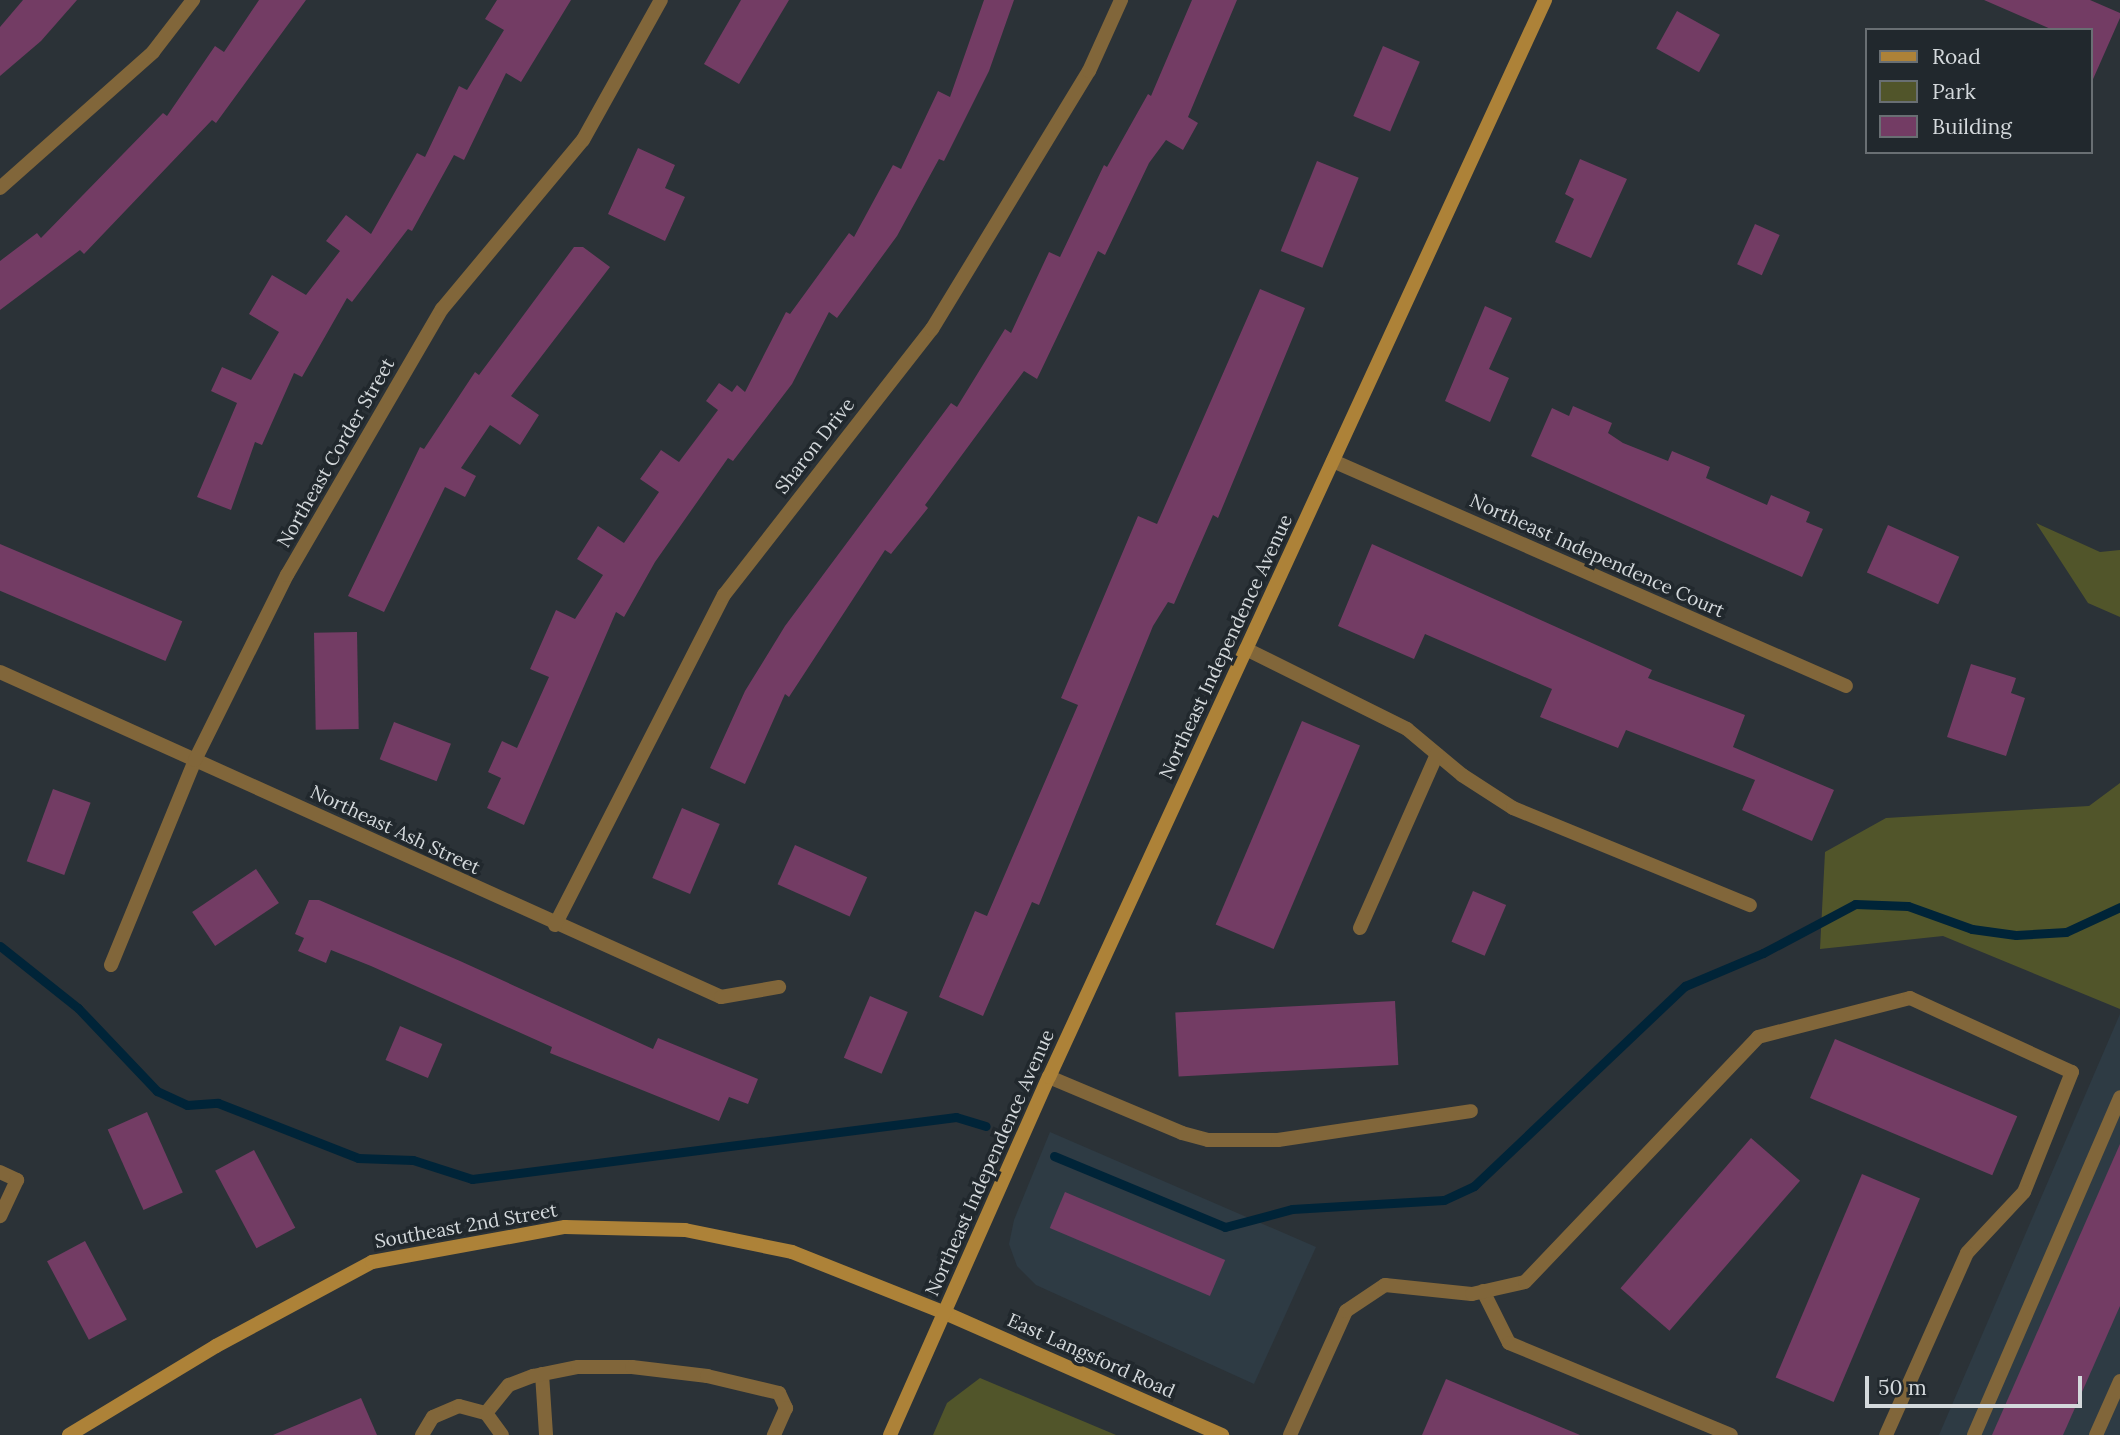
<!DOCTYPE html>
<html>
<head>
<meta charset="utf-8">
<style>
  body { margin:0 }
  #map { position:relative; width:2120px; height:1435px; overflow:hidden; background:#2b3237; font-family:Lora,serif }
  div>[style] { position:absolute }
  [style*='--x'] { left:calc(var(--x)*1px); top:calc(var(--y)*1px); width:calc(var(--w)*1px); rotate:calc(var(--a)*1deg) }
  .built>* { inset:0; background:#2e3b44 }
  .green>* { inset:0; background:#51552a }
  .stream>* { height:9px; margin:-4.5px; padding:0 4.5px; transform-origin:4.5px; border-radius:4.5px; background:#002438 }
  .building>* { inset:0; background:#733c64; transform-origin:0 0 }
  .lane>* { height:14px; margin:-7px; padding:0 7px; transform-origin:7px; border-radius:7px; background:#81663a }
  .street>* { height:14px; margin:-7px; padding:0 7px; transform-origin:7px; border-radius:7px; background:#81663a }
  .secondary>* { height:14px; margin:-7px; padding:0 7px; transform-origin:7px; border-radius:7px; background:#ad8238 }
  span { translate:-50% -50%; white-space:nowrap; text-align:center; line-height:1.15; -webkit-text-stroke:7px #21282d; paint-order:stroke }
  .street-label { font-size:19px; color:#d4d9dc }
  .legend { position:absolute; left:1865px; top:28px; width:228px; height:126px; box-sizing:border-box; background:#21282d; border:2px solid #696f73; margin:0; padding:9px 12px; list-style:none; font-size:21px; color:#d4d9dc }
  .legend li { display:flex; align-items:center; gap:14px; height:35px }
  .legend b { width:35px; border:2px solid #696f73 }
  .scale { position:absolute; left:1865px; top:1376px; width:217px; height:32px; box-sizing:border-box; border:4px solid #d4d9dc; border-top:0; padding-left:9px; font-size:21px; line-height:24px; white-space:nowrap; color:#d4d9dc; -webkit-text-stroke:5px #21282d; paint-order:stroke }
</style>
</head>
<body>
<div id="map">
  <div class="built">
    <div style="clip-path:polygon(2120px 1014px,2120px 1435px,1939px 1435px)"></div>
    <div style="clip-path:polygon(1050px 1132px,1316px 1247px,1254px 1384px,1036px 1285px,1017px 1266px,1009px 1244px,1014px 1220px)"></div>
  </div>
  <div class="green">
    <div style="clip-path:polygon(2036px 523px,2100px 552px,2120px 550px,2120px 617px,2088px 603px)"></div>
    <div style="clip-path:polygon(2120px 783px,2120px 1009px,1943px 936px,1820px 949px,1825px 852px,1886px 818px,2089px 806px)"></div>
    <div style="clip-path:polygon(980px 1378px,1116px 1435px,933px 1435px,947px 1403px)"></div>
  </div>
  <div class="stream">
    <div style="--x:0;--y:946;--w:100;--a:38.5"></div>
    <div style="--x:78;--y:1008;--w:115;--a:46.4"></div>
    <div style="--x:157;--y:1091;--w:33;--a:25"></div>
    <div style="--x:187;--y:1105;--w:31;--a:-4"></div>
    <div style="--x:218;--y:1103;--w:150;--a:21.4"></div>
    <div style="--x:358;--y:1158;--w:55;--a:2.1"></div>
    <div style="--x:413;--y:1160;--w:62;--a:17.9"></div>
    <div style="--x:472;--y:1179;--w:488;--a:-7.3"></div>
    <div style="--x:956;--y:1117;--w:31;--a:17"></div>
    <div style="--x:1054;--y:1156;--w:185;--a:22.5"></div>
    <div style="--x:1225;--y:1227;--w:69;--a:-15"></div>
    <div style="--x:1292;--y:1209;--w:152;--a:-3.4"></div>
    <div style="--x:1444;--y:1200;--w:33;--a:-25"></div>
    <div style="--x:1474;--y:1186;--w:291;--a:-43.5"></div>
    <div style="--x:1685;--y:986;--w:85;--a:-22.9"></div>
    <div style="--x:1763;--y:953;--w:104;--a:-28"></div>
    <div style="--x:1855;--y:904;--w:53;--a:2.2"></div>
    <div style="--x:1908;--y:906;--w:68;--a:19.8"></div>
    <div style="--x:1972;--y:929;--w:44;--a:7.8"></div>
    <div style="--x:2016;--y:935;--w:50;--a:-3.4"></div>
    <div style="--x:2066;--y:932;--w:60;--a:-24.8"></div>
  </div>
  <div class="building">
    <div style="clip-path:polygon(23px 0,77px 0,41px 41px,0 76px,0 27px)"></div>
    <div style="clip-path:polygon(259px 0,306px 0,216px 123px,212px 120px,84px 254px,80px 250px,0 310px,0 261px,37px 233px,41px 238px,163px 113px,167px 116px,215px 46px,224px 52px)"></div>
    <div style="clip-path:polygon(497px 0,571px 0,521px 82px,506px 73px,464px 160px,454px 155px,412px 231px,408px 229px,352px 302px,347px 298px,302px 377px,294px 373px,262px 445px,255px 442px,231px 510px,197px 497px,237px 403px,211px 391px,222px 367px,251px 380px,279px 332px,249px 314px,272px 275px,306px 295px,340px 251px,326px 241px,346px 215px,371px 234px,417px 153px,425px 157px,459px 86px,467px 90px,504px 30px,485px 19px)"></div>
    <div style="clip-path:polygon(741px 0,789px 0,739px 84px,704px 64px)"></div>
    <div style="clip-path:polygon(984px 0,1014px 0,989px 71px,944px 161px,939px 159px,897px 236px,837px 318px,829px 312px,792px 384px,733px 461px,728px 458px,655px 562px,624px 617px,616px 612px,524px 825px,487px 808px,501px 778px,488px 772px,502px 741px,517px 748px,549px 677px,530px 669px,556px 610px,575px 619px,603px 575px,577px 559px,598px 526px,624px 543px,659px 492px,640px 479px,661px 450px,679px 462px,718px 410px,706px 401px,719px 383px,732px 392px,737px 385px,745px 392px,786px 312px,790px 314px,849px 233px,854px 237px,893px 165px,901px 169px,938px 91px,950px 97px)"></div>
    <div style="clip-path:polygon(1192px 0,1237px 0,1188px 117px,1198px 123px,1183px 150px,1166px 140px,1149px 163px,1105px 255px,1098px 251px,1037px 379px,1024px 371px,925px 505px,928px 508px,891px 554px,885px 550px,789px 697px,785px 694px,745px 784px,710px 768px,745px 691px,785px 626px,951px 403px,957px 407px,1005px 329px,1011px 333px,1049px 252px,1060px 257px,1104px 165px,1107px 167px,1148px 94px,1151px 96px)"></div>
    <div style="clip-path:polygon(1984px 0,2090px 0,2120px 13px,2120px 18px,2090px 86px,2090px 30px,2053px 30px)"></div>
    <div style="left:1677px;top:11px;width:49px;height:43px;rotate:29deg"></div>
    <div style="left:1383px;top:46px;width:40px;height:76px;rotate:23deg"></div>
    <div style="clip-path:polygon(638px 148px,675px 165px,665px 188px,685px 197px,665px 241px,608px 214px)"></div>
    <div style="clip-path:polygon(1580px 159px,1627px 179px,1591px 258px,1555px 242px,1574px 199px,1565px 194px)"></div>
    <div style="left:1317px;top:161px;width:45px;height:97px;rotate:22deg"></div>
    <div style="left:1755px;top:224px;width:27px;height:44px;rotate:24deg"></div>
    <div style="clip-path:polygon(574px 247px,583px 247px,610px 267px,511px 396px,539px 415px,520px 445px,490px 425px,461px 468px,476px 476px,465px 497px,445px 487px,384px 612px,348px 596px,420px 447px,424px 449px,475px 372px,479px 375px)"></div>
    <div style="clip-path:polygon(1260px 289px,1305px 308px,1218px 518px,1213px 515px,1174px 604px,1168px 602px,1153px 626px,1039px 905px,1032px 902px,983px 1016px,939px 997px,975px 911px,987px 916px,1078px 705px,1061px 698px,1138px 516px,1157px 524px)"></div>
    <div style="clip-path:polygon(1485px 306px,1512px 318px,1489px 369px,1509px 378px,1490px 422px,1445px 401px)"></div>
    <div style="clip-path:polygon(1573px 406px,1612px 423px,1608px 433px,1623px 443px,1668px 461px,1672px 451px,1710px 467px,1706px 478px,1767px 505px,1771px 495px,1810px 512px,1806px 522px,1823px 529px,1802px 577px,1531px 456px,1552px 408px,1569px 416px)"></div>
    <div style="left:1888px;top:525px;width:78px;height:52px;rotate:24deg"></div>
    <div style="left:0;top:544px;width:198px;height:43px;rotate:23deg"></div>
    <div style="clip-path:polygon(1372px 544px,1652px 670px,1648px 678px,1745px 715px,1733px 747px,1834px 790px,1812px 841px,1742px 810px,1755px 780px,1626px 730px,1618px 748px,1540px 717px,1552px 689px,1425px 634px,1414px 659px,1338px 626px)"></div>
    <div style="left:357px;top:632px;width:97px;height:43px;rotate:89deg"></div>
    <div style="clip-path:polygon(1971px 664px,2016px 678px,2011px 693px,2025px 698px,2006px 756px,1947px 737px)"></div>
    <div style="left:1302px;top:721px;width:63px;height:221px;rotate:23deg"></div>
    <div style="left:394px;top:722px;width:61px;height:40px;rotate:21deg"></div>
    <div style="left:53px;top:789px;width:40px;height:77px;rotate:20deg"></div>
    <div style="left:682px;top:808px;width:41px;height:76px;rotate:23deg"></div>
    <div style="left:795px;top:845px;width:79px;height:43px;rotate:24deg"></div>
    <div style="left:256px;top:869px;width:41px;height:77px;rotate:56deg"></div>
    <div style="left:1473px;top:891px;width:36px;height:55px;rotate:23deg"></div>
    <div style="clip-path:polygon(309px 900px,319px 900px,460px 961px,653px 1049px,658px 1038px,758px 1079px,748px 1104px,729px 1097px,719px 1121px,550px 1053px,552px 1047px,371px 966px,331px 950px,326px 963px,298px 951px,304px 938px,295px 934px)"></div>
    <div style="left:870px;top:996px;width:41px;height:67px;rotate:23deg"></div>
    <div style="left:1395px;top:1001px;width:64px;height:220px;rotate:87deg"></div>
    <div style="left:400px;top:1026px;width:46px;height:37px;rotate:23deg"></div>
    <div style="left:1835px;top:1039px;width:198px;height:64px;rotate:23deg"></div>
    <div style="left:147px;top:1112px;width:88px;height:43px;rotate:66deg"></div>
    <div style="left:1751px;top:1138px;width:65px;height:199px;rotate:41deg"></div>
    <div style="clip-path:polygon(2120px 1144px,2120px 1306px,2063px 1435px,1992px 1435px)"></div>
    <div style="left:254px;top:1150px;width:88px;height:44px;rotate:62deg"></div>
    <div style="left:1862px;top:1174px;width:63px;height:221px;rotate:23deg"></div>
    <div style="left:1065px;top:1192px;width:174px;height:39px;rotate:23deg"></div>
    <div style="left:85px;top:1241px;width:89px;height:43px;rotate:62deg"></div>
    <div style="clip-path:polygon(1446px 1379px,1580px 1435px,1422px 1435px)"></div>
    <div style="clip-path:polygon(361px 1398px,377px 1435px,273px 1435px)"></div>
  </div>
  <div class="lane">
    <div style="--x:1246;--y:649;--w:180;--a:26.4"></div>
    <div style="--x:1407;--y:729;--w:72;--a:39.9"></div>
    <div style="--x:1462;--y:775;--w:61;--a:32.9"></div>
    <div style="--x:1513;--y:808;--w:256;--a:22.3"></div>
    <div style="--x:1360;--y:928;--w:190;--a:-66.1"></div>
    <div style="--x:1049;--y:1077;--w:144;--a:22.8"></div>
    <div style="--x:1182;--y:1133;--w:27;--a:15"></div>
    <div style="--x:1208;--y:1140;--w:70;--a:0"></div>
    <div style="--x:1278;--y:1140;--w:195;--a:-8.5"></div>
    <div style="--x:1483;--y:1291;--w:58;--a:63.4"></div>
    <div style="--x:1509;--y:1343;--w:240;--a:22.5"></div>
    <div style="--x:542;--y:1374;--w:61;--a:86.2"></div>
    <div style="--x:486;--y:1413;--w:36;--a:-51"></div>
    <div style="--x:509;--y:1385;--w:26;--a:-21"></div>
    <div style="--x:533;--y:1376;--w:46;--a:-11.3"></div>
    <div style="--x:578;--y:1367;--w:54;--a:0"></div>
    <div style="--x:632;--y:1367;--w:76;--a:6.8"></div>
    <div style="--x:707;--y:1376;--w:74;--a:13.3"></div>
    <div style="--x:779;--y:1393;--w:17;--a:65"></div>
    <div style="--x:786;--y:1408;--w:30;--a:114"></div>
    <div style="--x:422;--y:1435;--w:21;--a:-59"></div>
    <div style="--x:433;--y:1417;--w:28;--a:-23"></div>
    <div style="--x:459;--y:1406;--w:28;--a:15"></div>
    <div style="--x:486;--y:1413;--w:27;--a:54"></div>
    <div style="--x:1290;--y:1435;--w:136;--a:-65.7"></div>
    <div style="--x:1346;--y:1311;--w:47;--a:-33.7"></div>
    <div style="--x:1385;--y:1285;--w:87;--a:5.9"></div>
    <div style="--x:1472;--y:1294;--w:54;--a:-12.8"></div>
    <div style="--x:1525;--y:1282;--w:338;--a:-46.4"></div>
    <div style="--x:1758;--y:1037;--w:157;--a:-14.4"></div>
    <div style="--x:1910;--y:998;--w:178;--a:24.6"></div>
    <div style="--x:2072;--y:1072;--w:129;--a:111.8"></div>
    <div style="--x:2024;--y:1192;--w:83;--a:133.1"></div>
    <div style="--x:1967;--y:1253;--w:199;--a:114"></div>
    <div style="--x:1974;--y:1435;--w:368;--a:-66.6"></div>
    <div style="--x:2096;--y:1435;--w:59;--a:-66"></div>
  </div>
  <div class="street">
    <div style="--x:0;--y:188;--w:205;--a:-41.6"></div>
    <div style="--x:153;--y:52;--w:66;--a:-52.4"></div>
    <div style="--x:1333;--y:461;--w:560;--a:23.68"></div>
    <div style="--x:0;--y:672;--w:791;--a:24.26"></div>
    <div style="--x:721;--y:997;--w:59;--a:-9.8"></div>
    <div style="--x:555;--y:925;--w:371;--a:-62.9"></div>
    <div style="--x:724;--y:595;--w:338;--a:-52"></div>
    <div style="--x:932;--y:329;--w:302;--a:-58.7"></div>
    <div style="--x:1089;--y:71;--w:78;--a:-65.7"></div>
    <div style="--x:111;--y:965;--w:222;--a:-67.7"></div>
    <div style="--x:195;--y:760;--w:207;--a:-63.6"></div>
    <div style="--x:287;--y:575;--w:308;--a:-59.8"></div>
    <div style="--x:442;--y:309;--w:220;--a:-50.2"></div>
    <div style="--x:583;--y:140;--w:160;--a:-60.9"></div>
    <div style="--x:0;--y:1172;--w:19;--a:25"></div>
    <div style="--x:17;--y:1180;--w:40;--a:115"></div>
  </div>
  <div class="secondary">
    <div style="--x:69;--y:1435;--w:172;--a:-31.2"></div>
    <div style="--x:216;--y:1346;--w:177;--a:-28.3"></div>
    <div style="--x:372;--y:1262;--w:196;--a:-10.3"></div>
    <div style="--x:565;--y:1227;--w:120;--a:1.4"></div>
    <div style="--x:685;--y:1230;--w:109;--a:11.6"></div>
    <div style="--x:792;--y:1252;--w:165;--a:21.7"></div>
    <div style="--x:945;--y:1313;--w:303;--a:23.8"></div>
    <div style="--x:890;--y:1435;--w:392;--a:-66.1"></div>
    <div style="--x:1049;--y:1077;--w:1186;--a:-65.27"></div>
  </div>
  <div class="street-label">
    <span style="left:815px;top:446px;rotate:-52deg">Sharon Drive</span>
    <span style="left:336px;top:453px;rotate:-60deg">Northeast Corder Street</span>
    <span style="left:1597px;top:556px;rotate:24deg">Northeast Independence Court</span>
    <span style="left:1226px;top:647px;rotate:-65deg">Northeast Independence Avenue</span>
    <span style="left:395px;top:830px;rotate:25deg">Northeast Ash Street</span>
    <span style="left:990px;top:1163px;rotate:-66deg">Northeast Independence Avenue</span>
    <span style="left:466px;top:1226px;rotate:-10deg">Southeast 2nd Street</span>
    <span style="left:1091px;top:1356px;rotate:24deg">East Langsford Road</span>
  </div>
  <ul class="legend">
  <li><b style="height:9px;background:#ad8238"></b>Road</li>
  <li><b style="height:19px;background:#51552a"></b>Park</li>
  <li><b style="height:19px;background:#733c64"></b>Building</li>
  </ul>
  <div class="scale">50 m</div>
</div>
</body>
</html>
